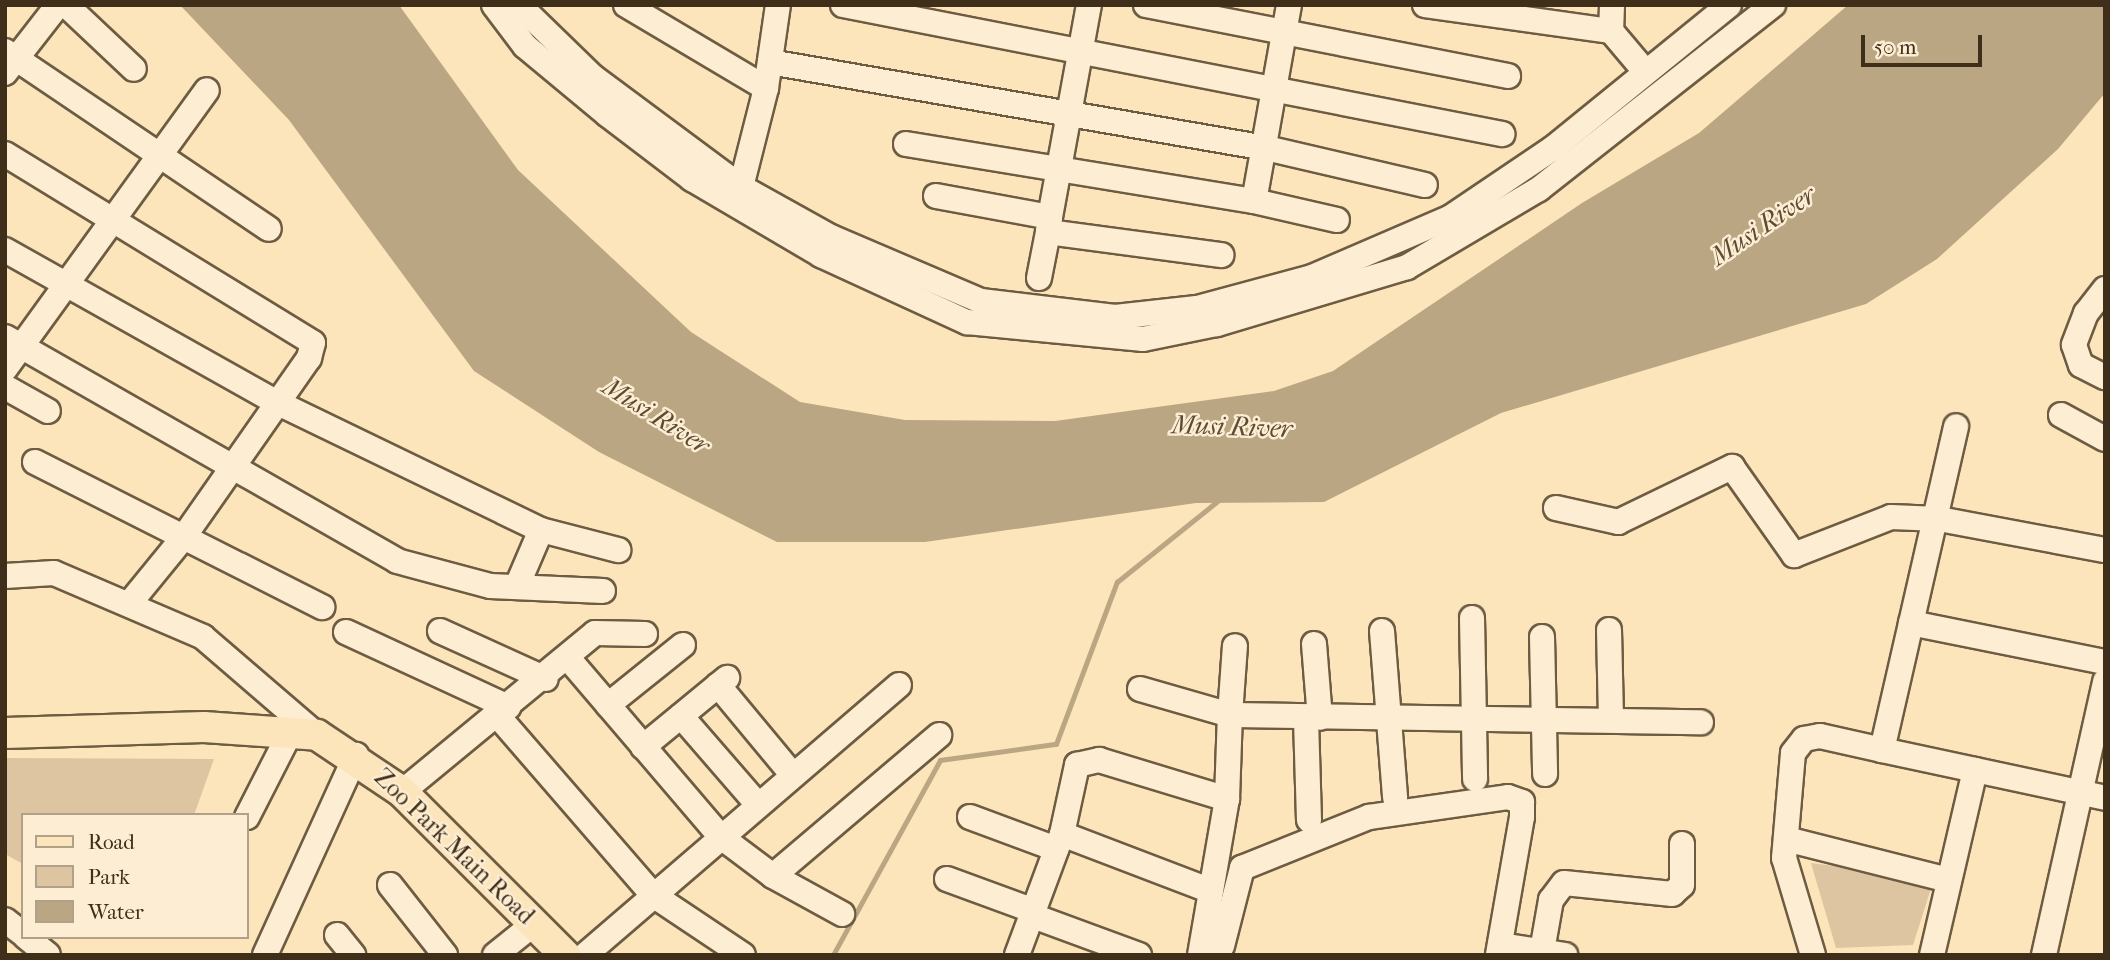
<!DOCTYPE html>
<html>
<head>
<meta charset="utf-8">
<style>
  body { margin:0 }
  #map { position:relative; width:2110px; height:960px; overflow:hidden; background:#fce4bb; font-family:"IM FELL French Canon",serif }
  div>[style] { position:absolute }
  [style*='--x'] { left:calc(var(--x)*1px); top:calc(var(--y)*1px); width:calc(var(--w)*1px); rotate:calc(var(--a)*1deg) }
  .green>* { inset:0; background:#dcc5a0 }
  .water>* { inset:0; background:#bba684 }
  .stream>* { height:4.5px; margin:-2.25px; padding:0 2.25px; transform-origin:2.25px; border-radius:2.25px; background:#bba684 }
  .roads { filter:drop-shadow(2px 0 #6e5c42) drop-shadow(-2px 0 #6e5c42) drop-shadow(0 2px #6e5c42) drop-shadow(0 -2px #6e5c42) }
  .minor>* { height:24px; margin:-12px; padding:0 12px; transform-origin:12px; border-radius:12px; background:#fdedd3 }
  .major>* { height:30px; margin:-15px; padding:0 15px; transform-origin:15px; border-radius:15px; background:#fce4bb }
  span { translate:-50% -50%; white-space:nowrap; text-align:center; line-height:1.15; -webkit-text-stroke:5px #fdedd3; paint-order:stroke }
  .street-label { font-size:24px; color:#3e2e1a }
  .water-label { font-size:26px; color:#5d4c34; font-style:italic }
  .frame { position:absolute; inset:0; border:7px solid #3e2e1a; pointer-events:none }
  .legend { position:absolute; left:21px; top:813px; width:228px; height:126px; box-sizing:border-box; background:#fdedd3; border:2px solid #b1a189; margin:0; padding:9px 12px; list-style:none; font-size:21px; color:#3e2e1a }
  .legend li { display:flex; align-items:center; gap:14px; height:35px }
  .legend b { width:35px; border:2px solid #b1a189 }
  .scale { position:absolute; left:1861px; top:35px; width:121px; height:32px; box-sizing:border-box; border:4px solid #3e2e1a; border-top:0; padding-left:9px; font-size:21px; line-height:24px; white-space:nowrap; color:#3e2e1a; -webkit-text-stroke:5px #fdedd3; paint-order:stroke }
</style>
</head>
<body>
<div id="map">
  <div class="green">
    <div style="clip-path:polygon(5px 758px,214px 759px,194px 815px,23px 815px,23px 864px,5px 854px)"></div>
    <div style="clip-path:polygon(1811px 863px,1934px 879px,1913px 945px,1836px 948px)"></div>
  </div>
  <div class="water">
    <div style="clip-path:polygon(180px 5px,399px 5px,518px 170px,691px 332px,800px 402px,905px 420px,1055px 421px,1274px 391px,1333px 371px,1582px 203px,1699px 133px,1848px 5px,2105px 5px,2105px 93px,2058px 149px,1937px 259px,1866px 304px,1501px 413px,1324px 502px,1196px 503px,925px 542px,777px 542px,599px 452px,474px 371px,289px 120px)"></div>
  </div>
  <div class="stream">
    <div style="--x:833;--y:955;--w:222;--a:-61.2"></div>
    <div style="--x:940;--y:760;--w:117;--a:-7.9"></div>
    <div style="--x:1056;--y:744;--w:173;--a:-69.4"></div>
    <div style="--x:1117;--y:582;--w:131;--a:-38.8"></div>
  </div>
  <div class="roads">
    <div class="minor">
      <div style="--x:66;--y:5;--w:93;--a:43.3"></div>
      <div style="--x:494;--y:5;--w:51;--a:52.9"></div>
      <div style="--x:525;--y:46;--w:108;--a:39.7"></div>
      <div style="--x:608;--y:115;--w:106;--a:37.3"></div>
      <div style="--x:692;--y:179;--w:150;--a:30.5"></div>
      <div style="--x:821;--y:255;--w:161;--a:24.7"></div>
      <div style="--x:967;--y:322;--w:177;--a:5.5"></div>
      <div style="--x:1143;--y:339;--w:76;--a:-11.5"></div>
      <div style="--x:1217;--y:324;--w:198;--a:-16.7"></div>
      <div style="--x:1407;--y:267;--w:153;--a:-30.6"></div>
      <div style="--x:1539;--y:189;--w:298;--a:-38.2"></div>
      <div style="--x:519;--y:5;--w:103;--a:44.2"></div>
      <div style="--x:593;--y:77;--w:184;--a:36.6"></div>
      <div style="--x:741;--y:187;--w:103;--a:29.1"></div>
      <div style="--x:831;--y:237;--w:163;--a:23.1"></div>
      <div style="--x:981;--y:301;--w:135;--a:6.8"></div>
      <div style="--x:1115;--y:317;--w:82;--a:-6.3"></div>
      <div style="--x:1197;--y:308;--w:119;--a:-15.1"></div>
      <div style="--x:1312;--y:277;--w:151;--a:-23.3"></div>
      <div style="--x:1451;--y:217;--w:122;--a:-34"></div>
      <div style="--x:1552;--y:149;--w:228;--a:-39.1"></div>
      <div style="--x:626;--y:5;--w:163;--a:30.7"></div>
      <div style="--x:843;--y:5;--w:672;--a:11.08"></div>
      <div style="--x:1146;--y:5;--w:369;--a:11.1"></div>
      <div style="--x:1289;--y:5;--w:199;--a:100.1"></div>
      <div style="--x:1254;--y:201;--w:85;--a:12.9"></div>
      <div style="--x:1425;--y:5;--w:188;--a:8"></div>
      <div style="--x:1612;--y:5;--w:26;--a:92"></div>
      <div style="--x:1611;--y:31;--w:51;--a:49.8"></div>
      <div style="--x:5;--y:51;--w:318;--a:34"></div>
      <div style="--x:770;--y:62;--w:503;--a:9.84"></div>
      <div style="--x:1266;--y:148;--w:163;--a:13.1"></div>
      <div style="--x:5;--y:73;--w:86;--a:-52.1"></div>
      <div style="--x:906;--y:144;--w:353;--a:9.3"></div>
      <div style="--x:5;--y:154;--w:361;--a:31.5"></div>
      <div style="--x:313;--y:343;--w:16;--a:105"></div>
      <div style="--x:309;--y:358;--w:220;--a:125"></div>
      <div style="--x:183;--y:538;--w:85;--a:129.3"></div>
      <div style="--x:741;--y:187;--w:102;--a:-75.8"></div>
      <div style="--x:766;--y:88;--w:84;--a:-81.8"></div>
      <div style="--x:936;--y:196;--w:116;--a:10.4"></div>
      <div style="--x:1050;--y:217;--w:15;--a:98"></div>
      <div style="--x:1048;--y:232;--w:175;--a:7.6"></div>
      <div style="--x:1050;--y:217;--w:216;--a:-79.6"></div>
      <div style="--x:5;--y:250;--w:308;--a:29.3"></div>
      <div style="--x:274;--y:401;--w:297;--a:25.8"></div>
      <div style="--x:1039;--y:278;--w:47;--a:-78.9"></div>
      <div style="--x:2105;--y:289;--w:31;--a:128"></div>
      <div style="--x:2086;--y:313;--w:34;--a:111"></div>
      <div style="--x:2074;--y:345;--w:21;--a:71"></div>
      <div style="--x:2081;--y:365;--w:27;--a:27"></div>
      <div style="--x:5;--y:337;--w:451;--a:29.7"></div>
      <div style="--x:397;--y:561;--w:96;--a:15"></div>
      <div style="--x:490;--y:586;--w:113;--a:2.5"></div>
      <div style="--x:5;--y:369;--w:344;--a:-54.1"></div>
      <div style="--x:5;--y:387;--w:49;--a:29.2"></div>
      <div style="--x:2061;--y:415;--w:50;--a:28.6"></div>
      <div style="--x:35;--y:462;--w:322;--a:26.8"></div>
      <div style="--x:1556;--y:508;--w:64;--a:12.7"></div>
      <div style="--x:1618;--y:522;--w:127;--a:-25.8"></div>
      <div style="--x:1732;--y:467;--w:108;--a:54.8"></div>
      <div style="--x:1794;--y:555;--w:104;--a:-21.4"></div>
      <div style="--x:1891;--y:517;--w:48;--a:2.4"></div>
      <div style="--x:1939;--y:519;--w:169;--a:10.6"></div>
      <div style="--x:5;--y:576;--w:49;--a:-3.5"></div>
      <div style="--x:54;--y:573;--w:162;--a:23.2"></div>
      <div style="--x:203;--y:637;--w:150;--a:40.7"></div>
      <div style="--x:517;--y:586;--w:61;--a:-66.8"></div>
      <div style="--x:541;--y:530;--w:80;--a:14.6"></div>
      <div style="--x:1472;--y:618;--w:161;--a:88.9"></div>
      <div style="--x:1911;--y:623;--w:198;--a:11.4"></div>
      <div style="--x:1609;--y:630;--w:88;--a:88.7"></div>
      <div style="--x:440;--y:631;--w:116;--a:24.4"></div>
      <div style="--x:1382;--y:631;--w:167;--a:85.5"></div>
      <div style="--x:346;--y:632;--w:179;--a:24.8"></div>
      <div style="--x:1542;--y:637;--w:137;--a:88.7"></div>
      <div style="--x:1314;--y:644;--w:74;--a:85.4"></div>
      <div style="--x:568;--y:658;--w:235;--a:49.5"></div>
      <div style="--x:721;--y:837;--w:65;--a:36.9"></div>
      <div style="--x:773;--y:876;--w:79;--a:28.8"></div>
      <div style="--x:718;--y:685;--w:116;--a:50.3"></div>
      <div style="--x:1140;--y:689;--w:94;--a:16.1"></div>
      <div style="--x:1230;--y:715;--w:69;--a:-85.9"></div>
      <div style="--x:608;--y:705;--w:96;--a:-38.7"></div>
      <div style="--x:497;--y:715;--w:238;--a:49.1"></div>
      <div style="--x:653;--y:895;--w:108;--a:33.7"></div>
      <div style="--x:681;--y:716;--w:118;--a:49.1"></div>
      <div style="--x:1306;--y:719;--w:101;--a:88.3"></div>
      <div style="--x:643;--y:747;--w:109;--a:-39.4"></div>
      <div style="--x:1882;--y:750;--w:228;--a:12.1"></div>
      <div style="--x:402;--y:792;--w:250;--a:-39.5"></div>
      <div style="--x:595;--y:633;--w:50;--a:1.1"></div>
      <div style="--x:247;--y:817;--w:94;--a:-62.9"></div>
      <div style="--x:970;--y:817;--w:92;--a:20.4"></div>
      <div style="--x:1062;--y:834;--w:157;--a:20.9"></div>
      <div style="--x:1786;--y:839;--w:167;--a:14.2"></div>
      <div style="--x:773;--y:876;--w:218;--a:-40.3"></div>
      <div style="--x:947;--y:879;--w:93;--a:20.2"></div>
      <div style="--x:390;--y:885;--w:89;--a:51.8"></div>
      <div style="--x:1033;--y:916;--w:113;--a:20.2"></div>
      <div style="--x:5;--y:920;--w:23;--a:38"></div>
      <div style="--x:337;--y:935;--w:26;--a:51"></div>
      <div style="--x:26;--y:937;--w:28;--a:39"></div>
      <div style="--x:1500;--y:945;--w:66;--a:8.7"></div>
      <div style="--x:1222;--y:946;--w:81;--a:-75.6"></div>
      <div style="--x:1242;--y:868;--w:137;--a:-21.9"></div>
      <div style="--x:1369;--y:817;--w:140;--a:-8.2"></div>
      <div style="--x:1508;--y:797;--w:15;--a:20"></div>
      <div style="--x:1522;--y:802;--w:15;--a:90"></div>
      <div style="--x:1522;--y:817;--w:140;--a:99.9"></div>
      <div style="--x:1542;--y:951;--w:52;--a:-80"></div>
      <div style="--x:1551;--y:900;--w:21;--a:-53"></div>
      <div style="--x:1564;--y:883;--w:109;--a:5.8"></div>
      <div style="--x:1672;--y:894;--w:13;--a:-42"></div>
      <div style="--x:1682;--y:885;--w:41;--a:-90"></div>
      <div style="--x:265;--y:955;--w:220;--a:-65.5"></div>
      <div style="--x:495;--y:955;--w:51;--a:-38.7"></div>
      <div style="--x:585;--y:955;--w:414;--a:-40.7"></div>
      <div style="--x:1017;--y:955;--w:129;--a:-69.6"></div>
      <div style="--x:1062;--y:834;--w:71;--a:-77.7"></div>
      <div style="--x:1077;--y:765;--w:23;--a:-13"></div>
      <div style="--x:1099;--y:760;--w:134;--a:16.9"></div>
      <div style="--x:1200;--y:955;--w:158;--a:-80.2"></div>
      <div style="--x:1227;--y:799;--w:84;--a:-88"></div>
      <div style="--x:1230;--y:715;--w:471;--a:0.9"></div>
      <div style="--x:1813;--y:955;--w:101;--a:-106.6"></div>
      <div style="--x:1784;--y:858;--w:105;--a:-85.1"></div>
      <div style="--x:1793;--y:753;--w:18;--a:-52"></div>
      <div style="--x:1804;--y:739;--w:16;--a:-11"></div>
      <div style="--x:1820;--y:736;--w:64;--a:12.7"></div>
      <div style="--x:1882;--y:750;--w:332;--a:-77.1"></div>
      <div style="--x:1932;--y:955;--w:190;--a:-76.9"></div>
      <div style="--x:2044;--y:955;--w:281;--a:-77.4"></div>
    </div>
    <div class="major">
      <div style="--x:5;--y:733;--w:199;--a:-1.7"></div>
      <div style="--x:204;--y:727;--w:113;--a:4"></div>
      <div style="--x:317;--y:735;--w:102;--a:33.8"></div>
      <div style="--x:402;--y:792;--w:231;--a:45"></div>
    </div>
  </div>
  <div class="street-label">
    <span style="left:454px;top:847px;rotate:44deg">Zoo Park Main Road</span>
  </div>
  <div class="water-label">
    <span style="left:1763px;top:226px;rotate:-34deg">Musi River</span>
    <span style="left:656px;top:416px;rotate:32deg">Musi River</span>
    <span style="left:1232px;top:427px;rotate:2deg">Musi River</span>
  </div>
  <div class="frame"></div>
  <ul class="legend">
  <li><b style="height:9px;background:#fce4bb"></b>Road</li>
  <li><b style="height:19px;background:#dcc5a0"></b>Park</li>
  <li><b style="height:19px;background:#bba684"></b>Water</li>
  </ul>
  <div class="scale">50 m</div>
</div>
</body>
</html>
